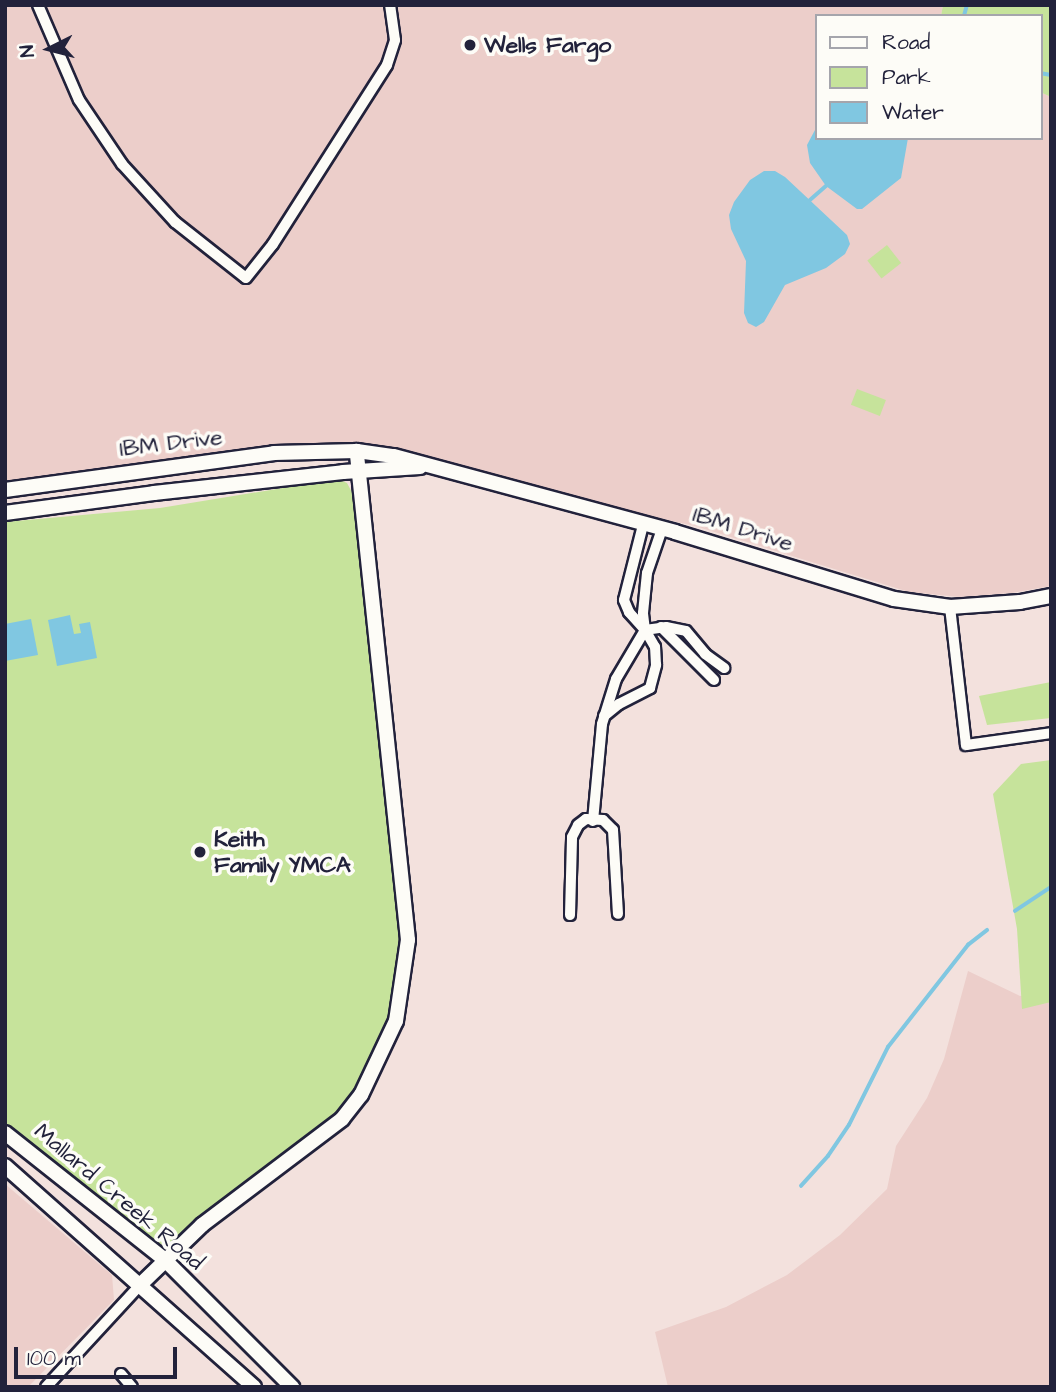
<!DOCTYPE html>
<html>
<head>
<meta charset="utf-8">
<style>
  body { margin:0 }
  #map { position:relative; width:1056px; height:1392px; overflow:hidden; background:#f3e1dd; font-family:"Architects Daughter",sans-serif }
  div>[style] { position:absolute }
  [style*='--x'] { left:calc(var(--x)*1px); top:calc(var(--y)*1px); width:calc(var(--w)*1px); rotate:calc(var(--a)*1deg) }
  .built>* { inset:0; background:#ecceca }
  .green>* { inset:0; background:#c6e39b; transform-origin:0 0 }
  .water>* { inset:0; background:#80c7e1 }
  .stream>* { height:3.5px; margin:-1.75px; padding:0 1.75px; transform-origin:1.75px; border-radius:1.75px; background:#80c7e1 }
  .roads { filter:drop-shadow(2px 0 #22223b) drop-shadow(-2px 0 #22223b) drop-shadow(0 2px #22223b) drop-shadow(0 -2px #22223b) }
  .street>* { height:10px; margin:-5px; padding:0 5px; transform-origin:5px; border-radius:5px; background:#fdfcf7 }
  .secondary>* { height:14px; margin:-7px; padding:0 7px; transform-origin:7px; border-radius:7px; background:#fdfcf7 }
  .dots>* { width:19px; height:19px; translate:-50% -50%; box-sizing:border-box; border:4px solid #fdfcf7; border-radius:50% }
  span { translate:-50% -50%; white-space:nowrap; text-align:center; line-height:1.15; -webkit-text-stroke:7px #fdfcf7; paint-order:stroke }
  .poi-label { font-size:23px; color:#22223b; font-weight:700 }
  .left { translate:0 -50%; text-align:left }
  .street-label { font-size:23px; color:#22223b }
  .frame { position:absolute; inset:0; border:7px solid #22223b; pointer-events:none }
  .legend { position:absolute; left:815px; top:14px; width:228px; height:126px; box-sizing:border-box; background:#fdfcf7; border:2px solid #a5a5ac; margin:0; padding:9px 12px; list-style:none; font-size:21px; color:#22223b }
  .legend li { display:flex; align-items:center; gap:14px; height:35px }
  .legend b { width:35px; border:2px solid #a5a5ac }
  .north { position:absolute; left:14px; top:14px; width:70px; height:70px; -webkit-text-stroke:5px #fdfcf7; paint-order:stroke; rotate:264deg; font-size:19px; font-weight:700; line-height:28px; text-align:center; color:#22223b }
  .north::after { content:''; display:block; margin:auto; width:24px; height:32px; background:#22223b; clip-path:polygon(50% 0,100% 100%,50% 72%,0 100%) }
  .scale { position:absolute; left:14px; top:1347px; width:163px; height:32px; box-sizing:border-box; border:4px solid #22223b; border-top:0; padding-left:9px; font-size:21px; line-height:24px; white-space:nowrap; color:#22223b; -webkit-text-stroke:5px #fdfcf7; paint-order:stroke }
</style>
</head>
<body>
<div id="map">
  <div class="built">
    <div style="clip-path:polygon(5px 5px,943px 5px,941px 16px,816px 16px,816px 138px,1040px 138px,1040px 92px,1051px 97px,1051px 586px,1012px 593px,960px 597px,909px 592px,695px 526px,614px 508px,469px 467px,374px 449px,287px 446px,172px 458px,5px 483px)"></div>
    <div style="clip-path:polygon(968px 971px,1020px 996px,1051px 989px,1051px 1387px,668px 1387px,655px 1332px,726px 1307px,787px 1275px,840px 1235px,887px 1189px,896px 1146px,927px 1098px,944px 1059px)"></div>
    <div style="clip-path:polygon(5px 1184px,112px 1275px,114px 1300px,28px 1387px,5px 1387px)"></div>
  </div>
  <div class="green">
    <div style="clip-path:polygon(943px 5px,1051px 5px,1051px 97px,1040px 92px,1040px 16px,941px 16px)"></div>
    <div style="left:887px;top:245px;width:23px;height:25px;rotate:52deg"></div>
    <div style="left:857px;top:389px;width:31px;height:17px;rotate:21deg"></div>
    <div style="clip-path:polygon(338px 479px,347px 483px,355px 498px,403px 937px,395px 1009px,367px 1078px,335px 1118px,167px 1248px,114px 1213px,5px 1123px,5px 522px,160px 508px)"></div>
    <div style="clip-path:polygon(1051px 682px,1051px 718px,987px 725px,979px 696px)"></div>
    <div style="clip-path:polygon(1051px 760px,1051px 1002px,1022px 1009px,1017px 929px,993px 794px,1021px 764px)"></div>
  </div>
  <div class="water">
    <div style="clip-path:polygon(816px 128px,816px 138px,908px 138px,901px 178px,862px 209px,857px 209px,826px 186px,810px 163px,807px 145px)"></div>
    <div style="clip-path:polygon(764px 171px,775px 171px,785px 177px,847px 235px,850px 244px,845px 254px,826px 268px,785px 285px,764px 322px,756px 327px,748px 323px,744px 313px,746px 261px,731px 229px,729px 215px,734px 202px,750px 180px)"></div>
    <div style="clip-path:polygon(70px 615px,74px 634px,81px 633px,79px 624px,90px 622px,97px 658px,57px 666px,48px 620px)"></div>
    <div style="clip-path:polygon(31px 619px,38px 655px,5px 661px,5px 624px)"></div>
  </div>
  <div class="stream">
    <div style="--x:964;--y:16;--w:11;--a:-75"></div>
    <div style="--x:1040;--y:73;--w:11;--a:10"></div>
    <div style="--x:810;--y:200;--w:21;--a:-41"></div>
    <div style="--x:1015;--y:911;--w:43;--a:-33.7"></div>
    <div style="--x:801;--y:1186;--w:40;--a:-48"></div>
    <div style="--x:828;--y:1156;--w:37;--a:-56"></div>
    <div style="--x:849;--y:1125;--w:87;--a:-63.4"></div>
    <div style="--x:888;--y:1047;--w:130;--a:-51.9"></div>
    <div style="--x:968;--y:945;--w:24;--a:-38"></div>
  </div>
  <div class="roads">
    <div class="street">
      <div style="--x:38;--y:5;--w:103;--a:66.7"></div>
      <div style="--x:79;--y:100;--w:77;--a:56.1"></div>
      <div style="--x:122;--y:164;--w:79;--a:47.6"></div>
      <div style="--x:175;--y:222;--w:90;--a:38.3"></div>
      <div style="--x:246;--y:278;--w:43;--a:-51.5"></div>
      <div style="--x:273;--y:244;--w:212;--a:-57.5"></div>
      <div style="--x:387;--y:65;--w:26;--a:-72"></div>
      <div style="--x:395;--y:40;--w:35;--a:-98"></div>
      <div style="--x:950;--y:607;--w:139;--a:83.4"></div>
      <div style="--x:966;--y:745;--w:86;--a:-8"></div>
      <div style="--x:661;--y:627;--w:75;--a:45"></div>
      <div style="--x:645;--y:630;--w:21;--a:-8"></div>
      <div style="--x:666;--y:627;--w:20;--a:11"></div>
      <div style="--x:686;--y:631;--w:30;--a:50"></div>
      <div style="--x:705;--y:654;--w:24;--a:36"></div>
      <div style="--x:604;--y:716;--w:19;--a:-39"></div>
      <div style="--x:619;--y:704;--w:35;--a:-27"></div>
      <div style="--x:650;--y:688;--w:24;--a:-75"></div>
      <div style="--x:656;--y:665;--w:18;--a:-93"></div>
      <div style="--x:655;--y:647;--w:20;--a:-120"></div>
      <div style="--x:645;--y:630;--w:24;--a:-132"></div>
      <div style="--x:629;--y:612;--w:13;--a:-113"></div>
      <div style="--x:624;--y:600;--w:77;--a:-75.8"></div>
      <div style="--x:593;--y:821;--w:97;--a:-84.7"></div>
      <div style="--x:602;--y:724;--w:47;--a:-72.7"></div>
      <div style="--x:616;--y:679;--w:57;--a:-59.4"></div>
      <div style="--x:645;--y:630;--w:17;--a:-97"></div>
      <div style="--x:643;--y:613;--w:40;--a:-84.3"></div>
      <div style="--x:647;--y:573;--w:46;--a:-71.2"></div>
      <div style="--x:570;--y:915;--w:78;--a:-88.5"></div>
      <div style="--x:572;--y:837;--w:13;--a:-63"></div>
      <div style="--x:578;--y:825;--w:10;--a:-37"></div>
      <div style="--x:586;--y:819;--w:17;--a:3"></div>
      <div style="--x:603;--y:820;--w:14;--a:45"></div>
      <div style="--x:613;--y:830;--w:84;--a:86.6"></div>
      <div style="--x:121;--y:1374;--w:17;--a:50"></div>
      <div style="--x:46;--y:1387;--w:140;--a:-47.3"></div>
    </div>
    <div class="secondary">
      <div style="--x:5;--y:490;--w:272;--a:-7.8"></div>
      <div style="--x:274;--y:453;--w:83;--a:-1.4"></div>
      <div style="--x:357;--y:451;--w:37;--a:8"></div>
      <div style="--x:394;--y:456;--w:291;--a:15.1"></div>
      <div style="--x:675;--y:532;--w:229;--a:17"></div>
      <div style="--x:894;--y:599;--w:57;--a:8.1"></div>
      <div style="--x:950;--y:607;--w:70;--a:-4.1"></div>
      <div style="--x:1020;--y:602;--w:32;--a:-11"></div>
      <div style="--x:5;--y:513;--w:150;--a:-7.6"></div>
      <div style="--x:154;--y:493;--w:190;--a:-6.3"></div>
      <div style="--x:343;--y:472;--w:77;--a:-3.7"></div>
      <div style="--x:5;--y:1133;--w:204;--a:38.4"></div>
      <div style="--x:165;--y:1260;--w:180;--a:45"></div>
      <div style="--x:5;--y:1166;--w:333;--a:41.6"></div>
      <div style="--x:141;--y:1284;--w:85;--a:-44"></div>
      <div style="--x:202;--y:1225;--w:176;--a:-37.1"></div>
      <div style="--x:342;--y:1119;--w:31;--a:-52"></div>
      <div style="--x:361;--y:1095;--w:82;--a:-64.7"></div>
      <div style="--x:396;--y:1021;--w:82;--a:-81.6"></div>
      <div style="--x:408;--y:940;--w:492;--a:-96"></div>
    </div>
  </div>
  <div class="dots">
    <div style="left:470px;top:45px;background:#22223b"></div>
    <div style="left:200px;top:852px;background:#22223b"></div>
  </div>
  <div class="poi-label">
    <span class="left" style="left:484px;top:45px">Wells Fargo</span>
    <span class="left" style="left:214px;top:852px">Keith<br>Family YMCA</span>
  </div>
  <div class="street-label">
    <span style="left:171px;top:443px;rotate:-7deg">IBM Drive</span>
    <span style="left:743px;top:529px;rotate:17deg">IBM Drive</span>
    <span style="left:119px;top:1197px;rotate:40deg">Mallard Creek Road</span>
  </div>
  <div class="frame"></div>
  <ul class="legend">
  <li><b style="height:9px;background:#fdfcf7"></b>Road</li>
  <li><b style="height:19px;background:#c6e39b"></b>Park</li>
  <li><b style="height:19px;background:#80c7e1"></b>Water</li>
  </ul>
  <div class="north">N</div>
  <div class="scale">100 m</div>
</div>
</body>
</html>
